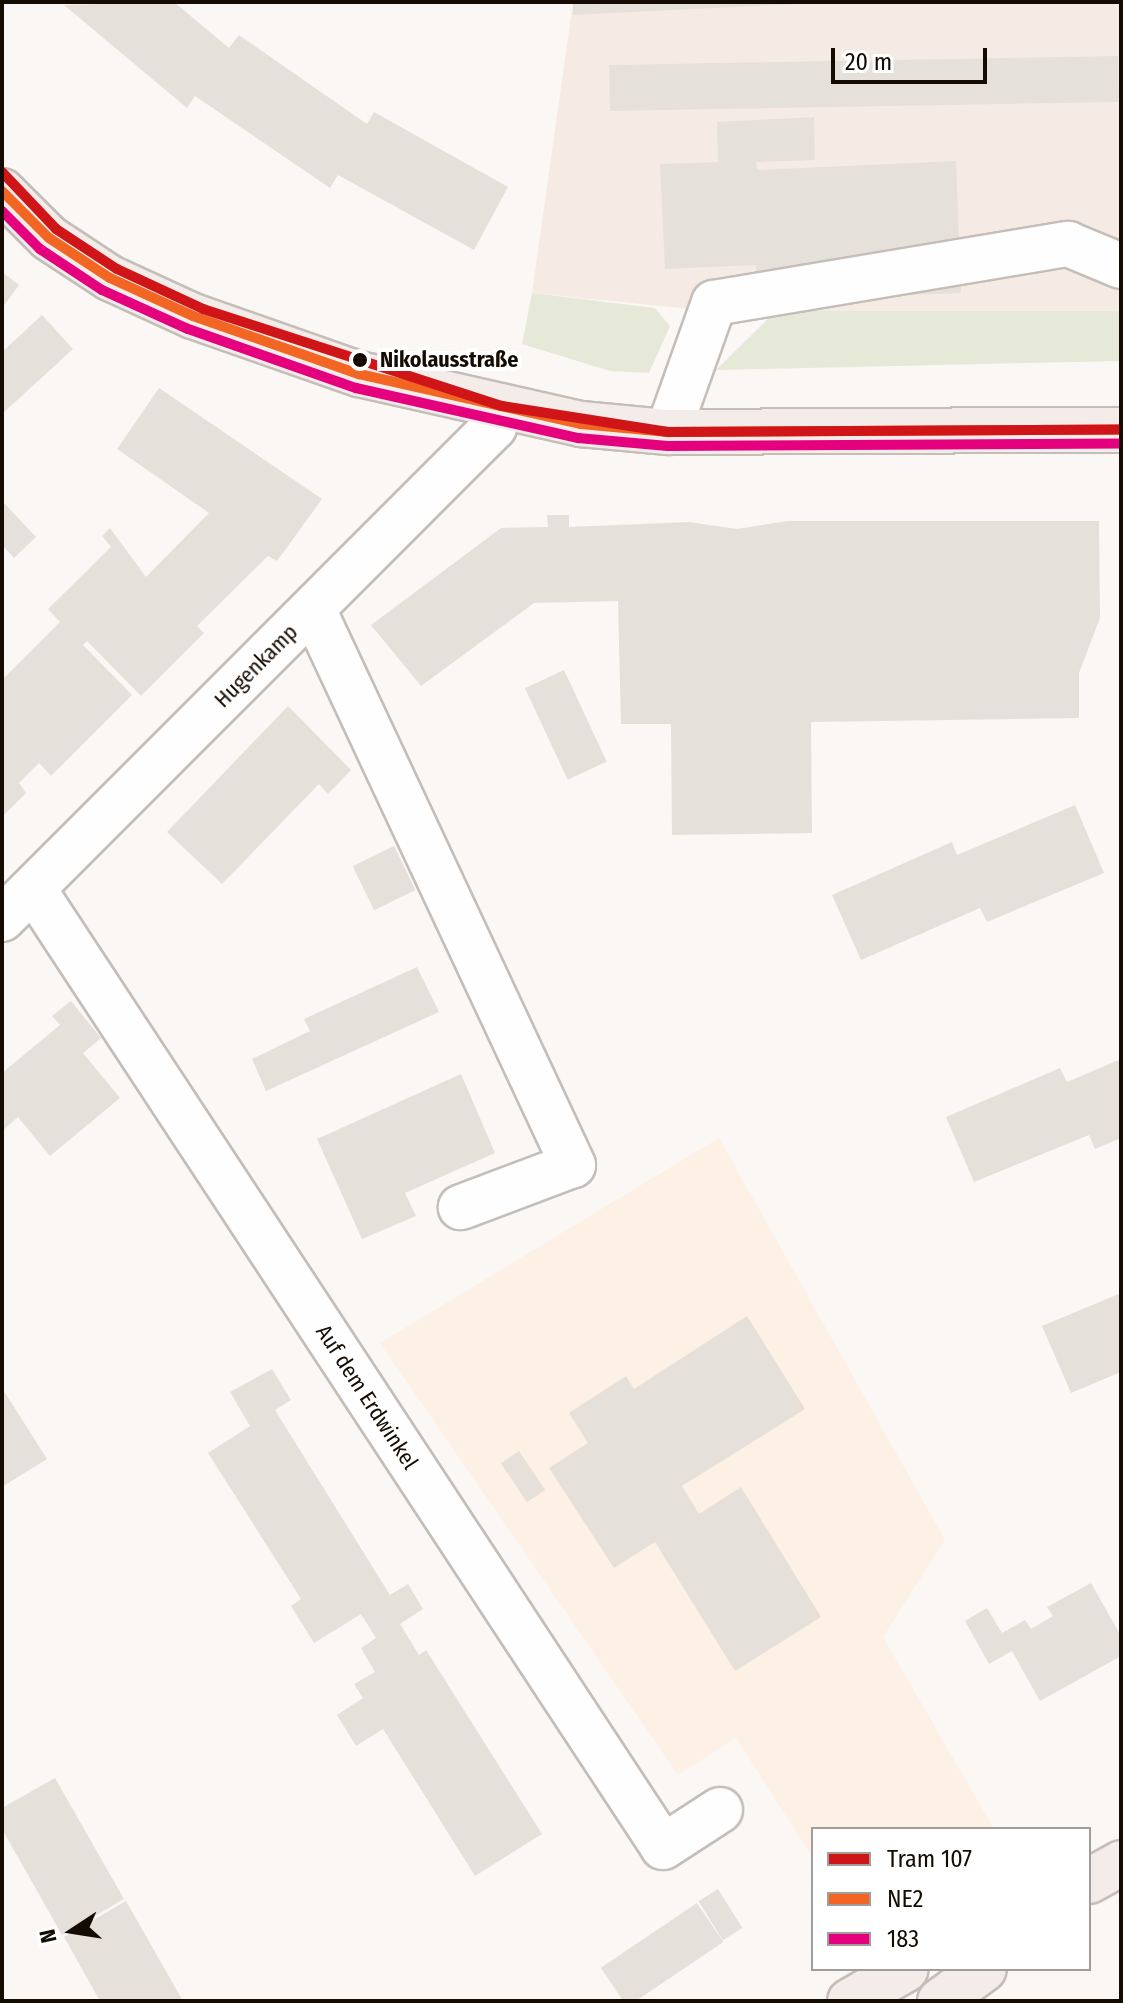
<!DOCTYPE html>
<html>
<head>
<meta charset="utf-8">
<style>
  body { margin:0 }
  #map { position:relative; width:1123px; height:2003px; overflow:hidden; background:#faf7f5; font-family:"Fira Sans Condensed",sans-serif }
  div>[style] { position:absolute }
  [style*='--x'] { left:calc(var(--x)*1px); top:calc(var(--y)*1px); width:calc(var(--w)*1px); rotate:calc(var(--a)*1deg) }
  .commercial>* { inset:0; background:#f6ebe4 }
  .built>* { inset:0; background:#fdf0e4 }
  .green>* { inset:0; background:#e6e9d8 }
  .building>* { inset:0; background:#e6e0da; transform-origin:0 0 }
  .roads { filter:drop-shadow(2px 0 #c5beb8) drop-shadow(-2px 0 #c5beb8) drop-shadow(0 2px #c5beb8) drop-shadow(0 -2px #c5beb8) }
  .minor>* { height:44px; margin:-22px; padding:0 22px; transform-origin:22px; border-radius:22px; background:#fefefe }
  .major>* { height:44px; margin:-22px; padding:0 22px; transform-origin:22px; border-radius:22px; background:#f3ece9 }
  .bus-1>* { height:10px; margin:-5px; padding:0 5px; transform-origin:5px; border-radius:5px; background:#f26522 }
  .bus-2>* { height:10px; margin:-5px; padding:0 5px; transform-origin:5px; border-radius:5px; background:#e5007d }
  .tram-1>* { height:10px; margin:-5px; padding:0 5px; transform-origin:5px; border-radius:5px; background:#d01519 }
  .dots>* { width:22px; height:22px; translate:-50% -50%; box-sizing:border-box; border:4px solid #fff; border-radius:50% }
  span { translate:-50% -50%; white-space:nowrap; text-align:center; line-height:1.15; -webkit-text-stroke:8px #fff; paint-order:stroke }
  .stop-label { font-size:22px; color:#140b03; font-weight:700 }
  .left { translate:0 -50%; text-align:left }
  .street-label { font-size:22px; color:#140b03 }
  .frame { position:absolute; inset:0; border:4px solid #140b03; pointer-events:none }
  .legend { position:absolute; left:811px; top:1827px; width:280px; height:144px; box-sizing:border-box; background:#fff; border:2px solid #a19d9a; margin:0; padding:10px 14px; list-style:none; font-size:24px; color:#140b03 }
  .legend li { display:flex; align-items:center; gap:16px; height:40px }
  .legend b { width:40px; border:2px solid #a19d9a }
  .north { position:absolute; left:32px; top:1891px; width:80px; height:80px; -webkit-text-stroke:6px #fff; paint-order:stroke; rotate:258deg; font-size:22px; font-weight:700; line-height:32px; text-align:center; color:#140b03 }
  .north::after { content:''; display:block; margin:auto; width:28px; height:36px; background:#140b03; clip-path:polygon(50% 0,100% 100%,50% 72%,0 100%) }
  .scale { position:absolute; left:831px; top:48px; width:156px; height:36px; box-sizing:border-box; border:4px solid #140b03; border-top:0; padding-left:10px; font-size:24px; line-height:28px; white-space:nowrap; color:#140b03; -webkit-text-stroke:6px #fff; paint-order:stroke }
</style>
</head>
<body>
<div id="map">
  <div class="commercial">
    <div style="clip-path:polygon(573px 2px,1121px 2px,1121px 311px,709px 311px,532px 293px)"></div>
  </div>
  <div class="built">
    <div style="clip-path:polygon(719px 1138px,945px 1540px,883px 1637px,994px 1829px,813px 1829px,813px 1858px,736px 1738px,678px 1775px,380px 1343px)"></div>
  </div>
  <div class="green">
    <div style="clip-path:polygon(532px 293px,655px 308px,670px 326px,649px 373px,610px 371px,522px 344px)"></div>
    <div style="clip-path:polygon(776px 311px,1121px 311px,1121px 361px,716px 370px)"></div>
  </div>
  <div class="building">
    <div style="clip-path:polygon(174px 2px,229px 48px,239px 35px,367px 124px,374px 112px,508px 187px,474px 250px,338px 175px,330px 188px,195px 96px,187px 108px,64px 5px)"></div>
    <div style="clip-path:polygon(573px 2px,795px 2px,795px 4px,573px 15px)"></div>
    <div style="left:1118px;top:56px;width:46px;height:509px;rotate:89deg"></div>
    <div style="clip-path:polygon(814px 117px,815px 160px,756px 162px,757px 170px,956px 161px,961px 293px,757px 301px,756px 265px,665px 269px,660px 164px,718px 162px,717px 122px)"></div>
    <div style="clip-path:polygon(2px 272px,19px 285px,2px 308px)"></div>
    <div style="clip-path:polygon(42px 315px,73px 349px,2px 414px,2px 352px)"></div>
    <div style="clip-path:polygon(159px 388px,322px 499px,277px 561px,268px 556px,197px 626px,204px 633px,141px 696px,87px 641px,83px 645px,132px 695px,51px 776px,39px 763px,19px 783px,26px 793px,2px 817px,2px 680px,60px 622px,48px 609px,111px 547px,102px 536px,110px 528px,146px 577px,209px 513px,117px 449px)"></div>
    <div style="clip-path:polygon(4px 503px,36px 537px,14px 558px,2px 545px)"></div>
    <div style="clip-path:polygon(547px 515px,569px 515px,569px 527px,689px 522px,737px 529px,787px 521px,1099px 521px,1100px 618px,1079px 673px,1079px 718px,811px 722px,812px 833px,672px 835px,671px 724px,621px 724px,618px 601px,534px 603px,421px 686px,371px 625px,501px 528px,548px 527px)"></div>
    <div style="left:564px;top:670px;width:101px;height:43px;rotate:65deg"></div>
    <div style="clip-path:polygon(288px 706px,351px 770px,328px 794px,319px 784px,222px 884px,167px 832px)"></div>
    <div style="clip-path:polygon(1075px 805px,1104px 873px,987px 922px,980px 908px,861px 960px,832px 895px,952px 842px,957px 855px)"></div>
    <div style="left:394px;top:846px;width:49px;height:46px;rotate:64deg"></div>
    <div style="clip-path:polygon(417px 967px,439px 1012px,266px 1091px,252px 1059px,310px 1031px,304px 1019px)"></div>
    <div style="clip-path:polygon(71px 1001px,101px 1038px,83px 1053px,120px 1098px,50px 1156px,18px 1117px,2px 1131px,2px 1073px,60px 1025px,52px 1016px)"></div>
    <div style="clip-path:polygon(1121px 1059px,1121px 1138px,1095px 1149px,1089px 1135px,974px 1182px,946px 1117px,1060px 1068px,1067px 1082px)"></div>
    <div style="clip-path:polygon(461px 1074px,495px 1153px,405px 1193px,416px 1216px,362px 1239px,317px 1139px)"></div>
    <div style="clip-path:polygon(1121px 1293px,1121px 1372px,1071px 1393px,1042px 1326px)"></div>
    <div style="clip-path:polygon(747px 1316px,805px 1409px,682px 1486px,699px 1514px,741px 1487px,821px 1617px,735px 1671px,655px 1542px,614px 1568px,549px 1468px,588px 1443px,569px 1413px,626px 1376px,634px 1389px)"></div>
    <div style="clip-path:polygon(272px 1369px,291px 1400px,275px 1410px,390px 1595px,408px 1584px,423px 1609px,400px 1624px,419px 1655px,426px 1650px,542px 1834px,475px 1876px,383px 1729px,356px 1746px,337px 1715px,363px 1698px,354px 1684px,375px 1672px,361px 1648px,376px 1638px,361px 1614px,314px 1643px,291px 1606px,301px 1599px,208px 1453px,250px 1426px,230px 1392px)"></div>
    <div style="clip-path:polygon(2px 1388px,47px 1459px,2px 1487px)"></div>
    <div style="left:519px;top:1451px;width:47px;height:22px;rotate:56deg"></div>
    <div style="clip-path:polygon(1091px 1583px,1121px 1636px,1121px 1656px,1040px 1701px,1012px 1651px,989px 1664px,965px 1621px,987px 1608px,1002px 1633px,1025px 1620px,1031px 1629px,1053px 1616px,1047px 1607px)"></div>
    <div style="clip-path:polygon(55px 1778px,124px 1899px,62px 1935px,2px 1829px,2px 1808px)"></div>
    <div style="left:718px;top:1889px;width:46px;height:23px;rotate:58deg"></div>
    <div style="clip-path:polygon(126px 1901px,183px 2001px,100px 2001px,64px 1937px)"></div>
    <div style="left:697px;top:1903px;width:47px;height:116px;rotate:56deg"></div>
  </div>
  <div class="roads">
    <div class="minor">
      <div style="--x:668;--y:432;--w:137;--a:-70.4"></div>
      <div style="--x:714;--y:303;--w:359;--a:-9.5"></div>
      <div style="--x:1068;--y:244;--w:57;--a:22.5"></div>
      <div style="--x:313;--y:609;--w:614;--a:64.94"></div>
      <div style="--x:573;--y:1165;--w:120;--a:159.4"></div>
      <div style="--x:34;--y:890;--w:1145;--a:56.68"></div>
      <div style="--x:663;--y:1847;--w:68;--a:-33"></div>
      <div style="--x:2;--y:919;--w:696;--a:-45"></div>
      <div style="--x:494;--y:427;--w:22;--a:-69"></div>
    </div>
    <div class="major">
      <div style="--x:2;--y:191;--w:66;--a:45"></div>
      <div style="--x:49;--y:238;--w:73;--a:33.3"></div>
      <div style="--x:110;--y:278;--w:91;--a:24.6"></div>
      <div style="--x:193;--y:316;--w:176;--a:19.3"></div>
      <div style="--x:359;--y:374;--w:228;--a:12.7"></div>
      <div style="--x:581;--y:424;--w:87;--a:5.3"></div>
      <div style="--x:668;--y:432;--w:453;--a:-0.3"></div>
      <div style="--x:1089;--y:1881;--w:37;--a:-29"></div>
      <div style="--x:850;--y:2001;--w:64;--a:-29.7"></div>
      <div style="--x:940;--y:2001;--w:54;--a:-36"></div>
    </div>
  </div>
  <div class="bus-1">
    <div style="--x:2;--y:191;--w:66;--a:45"></div>
    <div style="--x:49;--y:238;--w:73;--a:33.3"></div>
    <div style="--x:110;--y:278;--w:91;--a:24.6"></div>
    <div style="--x:193;--y:316;--w:176;--a:19.3"></div>
    <div style="--x:359;--y:374;--w:228;--a:12.7"></div>
    <div style="--x:581;--y:424;--w:87;--a:5.3"></div>
    <div style="--x:668;--y:432;--w:453;--a:-0.3"></div>
  </div>
  <div class="bus-2">
    <div style="--x:2;--y:211;--w:54;--a:45"></div>
    <div style="--x:40;--y:249;--w:74;--a:33.5"></div>
    <div style="--x:102;--y:290;--w:94;--a:24.4"></div>
    <div style="--x:188;--y:329;--w:178;--a:19.4"></div>
    <div style="--x:356;--y:388;--w:228;--a:12.7"></div>
    <div style="--x:578;--y:438;--w:90;--a:5.1"></div>
    <div style="--x:668;--y:446;--w:453;--a:-0.3"></div>
  </div>
  <div class="tram-1">
    <div style="--x:2;--y:172;--w:79;--a:46.5"></div>
    <div style="--x:56;--y:229;--w:73;--a:33.3"></div>
    <div style="--x:117;--y:269;--w:95;--a:24.9"></div>
    <div style="--x:203;--y:309;--w:314;--a:18"></div>
    <div style="--x:502;--y:406;--w:168;--a:8.9"></div>
    <div style="--x:668;--y:432;--w:453;--a:-0.3"></div>
  </div>
  <div class="dots">
    <div style="left:360px;top:360px;background:#140b03"></div>
  </div>
  <div class="stop-label">
    <span class="left" style="left:380px;top:360px">Nikolausstraße</span>
  </div>
  <div class="street-label">
    <span style="left:256px;top:666px;rotate:-45deg">Hugenkamp</span>
    <span style="left:367px;top:1397px;rotate:57deg">Auf dem Erdwinkel</span>
  </div>
  <div class="frame"></div>
  <ul class="legend">
  <li><b style="height:10px;background:#d01519"></b>Tram 107</li>
  <li><b style="height:10px;background:#f26522"></b>NE2</li>
  <li><b style="height:10px;background:#e5007d"></b>183</li>
  </ul>
  <div class="north">N</div>
  <div class="scale">20 m</div>
</div>
</body>
</html>
